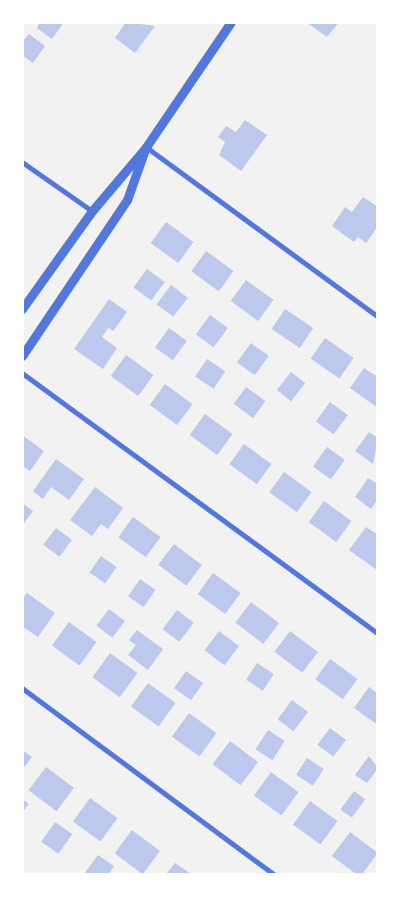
<!DOCTYPE html>
<html>
<head>
<meta charset="utf-8">
<style>
  body { margin:0 }
  #map { position:relative; width:400px; height:897px; overflow:hidden; background:#f2f2f2; font-family:Helvetica,sans-serif }
  div>[style] { position:absolute }
  [style*='--x'] { left:calc(var(--x)*1px); top:calc(var(--y)*1px); width:calc(var(--w)*1px); rotate:calc(var(--a)*1deg) }
  .building>* { inset:0; background:#bdc9ec; transform-origin:0 0 }
  .minor>* { height:5px; margin:-2.5px; padding:0 2.5px; transform-origin:2.5px; border-radius:2.5px; background:#5277de }
  .tertiary>* { height:9px; margin:-4.5px; padding:0 4.5px; transform-origin:4.5px; border-radius:4.5px; background:#5277de }
  span { translate:-50% -50%; white-space:nowrap; text-align:center; line-height:1.15; -webkit-text-stroke:5px #fff; paint-order:stroke }
  .frame { position:absolute; inset:0; border:24px solid #fff; pointer-events:none }
</style>
</head>
<body>
<div id="map">
  <div class="building">
    <div style="clip-path:polygon(40px 22px,64px 22px,52px 39px,37px 28px)"></div>
    <div style="clip-path:polygon(126px 22px,155px 26px,135px 53px,115px 38px)"></div>
    <div style="clip-path:polygon(306px 22px,339px 22px,327px 37px)"></div>
    <div style="clip-path:polygon(29px 34px,45px 46px,33px 63px,22px 55px,22px 42px)"></div>
    <div style="clip-path:polygon(245px 120px,267px 135px,241px 171px,219px 155px,225px 142px,218px 137px,226px 126px,236px 132px)"></div>
    <div style="clip-path:polygon(363px 197px,378px 207px,378px 226px,366px 243px,358px 237px,354px 242px,332px 226px,345px 207px,352px 212px)"></div>
    <div style="left:166px;top:222px;width:34px;height:26px;rotate:36deg"></div>
    <div style="left:206px;top:251px;width:34px;height:25px;rotate:36deg"></div>
    <div style="left:147px;top:269px;width:22px;height:23px;rotate:36deg"></div>
    <div style="left:246px;top:280px;width:34px;height:26px;rotate:36deg"></div>
    <div style="left:171px;top:285px;width:21px;height:24px;rotate:37deg"></div>
    <div style="clip-path:polygon(109px 299px,127px 312px,113px 331px,108px 328px,102px 337px,117px 348px,103px 369px,74px 349px)"></div>
    <div style="left:285px;top:309px;width:34px;height:24px;rotate:34deg"></div>
    <div style="left:210px;top:315px;width:22px;height:24px;rotate:36deg"></div>
    <div style="left:169px;top:328px;width:22px;height:24px;rotate:36deg"></div>
    <div style="left:325px;top:338px;width:35px;height:25px;rotate:35deg"></div>
    <div style="left:251px;top:343px;width:22px;height:24px;rotate:36deg"></div>
    <div style="left:126px;top:355px;width:34px;height:26px;rotate:36deg"></div>
    <div style="left:207px;top:359px;width:22px;height:21px;rotate:34deg"></div>
    <div style="clip-path:polygon(364px 368px,378px 377px,378px 408px,350px 388px)"></div>
    <div style="left:291px;top:372px;width:18px;height:23px;rotate:38deg"></div>
    <div style="left:165px;top:384px;width:34px;height:26px;rotate:36deg"></div>
    <div style="left:246px;top:387px;width:24px;height:21px;rotate:36deg"></div>
    <div style="left:330px;top:402px;width:22px;height:24px;rotate:36deg"></div>
    <div style="left:205px;top:414px;width:34px;height:26px;rotate:36deg"></div>
    <div style="clip-path:polygon(369px 432px,378px 438px,373px 464px,355px 451px)"></div>
    <div style="clip-path:polygon(22px 435px,44px 451px,30px 471px,22px 466px)"></div>
    <div style="left:244px;top:444px;width:34px;height:25px;rotate:36deg"></div>
    <div style="left:327px;top:447px;width:22px;height:24px;rotate:36deg"></div>
    <div style="clip-path:polygon(56px 459px,84px 479px,69px 500px,51px 487px,43px 499px,33px 491px)"></div>
    <div style="left:284px;top:472px;width:34px;height:25px;rotate:36deg"></div>
    <div style="clip-path:polygon(368px 478px,378px 484px,378px 499px,371px 509px,355px 497px)"></div>
    <div style="clip-path:polygon(95px 487px,123px 508px,108px 529px,101px 524px,92px 536px,70px 520px)"></div>
    <div style="left:324px;top:501px;width:34px;height:26px;rotate:36deg"></div>
    <div style="clip-path:polygon(22px 503px,33px 511px,22px 526px)"></div>
    <div style="left:133px;top:517px;width:34px;height:25px;rotate:36deg"></div>
    <div style="clip-path:polygon(366px 527px,378px 535px,377px 570px,349px 550px)"></div>
    <div style="left:56px;top:528px;width:20px;height:21px;rotate:37deg"></div>
    <div style="left:174px;top:544px;width:35px;height:26px;rotate:37deg"></div>
    <div style="left:101px;top:556px;width:19px;height:20px;rotate:35deg"></div>
    <div style="left:213px;top:573px;width:34px;height:26px;rotate:36deg"></div>
    <div style="left:140px;top:579px;width:19px;height:21px;rotate:35deg"></div>
    <div style="clip-path:polygon(27px 593px,55px 613px,38px 637px,22px 626px,22px 599px)"></div>
    <div style="left:251px;top:602px;width:35px;height:26px;rotate:37deg"></div>
    <div style="left:109px;top:609px;width:20px;height:21px;rotate:37deg"></div>
    <div style="left:177px;top:610px;width:21px;height:24px;rotate:37deg"></div>
    <div style="left:69px;top:622px;width:34px;height:29px;rotate:36deg"></div>
    <div style="clip-path:polygon(137px 630px,163px 649px,148px 670px,128px 655px,136px 645px,129px 640px)"></div>
    <div style="left:219px;top:631px;width:25px;height:24px;rotate:37deg"></div>
    <div style="left:290px;top:631px;width:35px;height:26px;rotate:37deg"></div>
    <div style="left:110px;top:653px;width:34px;height:30px;rotate:36deg"></div>
    <div style="left:330px;top:659px;width:34px;height:25px;rotate:36deg"></div>
    <div style="left:257px;top:663px;width:20px;height:20px;rotate:33deg"></div>
    <div style="left:186px;top:671px;width:21px;height:21px;rotate:35deg"></div>
    <div style="left:148px;top:683px;width:34px;height:29px;rotate:36deg"></div>
    <div style="clip-path:polygon(369px 687px,378px 694px,378px 725px,354px 708px)"></div>
    <div style="left:292px;top:700px;width:20px;height:24px;rotate:37deg"></div>
    <div style="left:189px;top:713px;width:34px;height:29px;rotate:36deg"></div>
    <div style="left:330px;top:728px;width:20px;height:21px;rotate:37deg"></div>
    <div style="left:268px;top:730px;width:20px;height:23px;rotate:33deg"></div>
    <div style="left:230px;top:741px;width:35px;height:29px;rotate:37deg"></div>
    <div style="clip-path:polygon(22px 750px,32px 757px,22px 770px)"></div>
    <div style="clip-path:polygon(369px 756px,378px 768px,367px 783px,355px 775px)"></div>
    <div style="left:307px;top:758px;width:20px;height:20px;rotate:33deg"></div>
    <div style="left:46px;top:767px;width:35px;height:29px;rotate:37deg"></div>
    <div style="left:271px;top:772px;width:34px;height:29px;rotate:36deg"></div>
    <div style="left:354px;top:791px;width:14px;height:23px;rotate:36deg"></div>
    <div style="left:90px;top:798px;width:34px;height:29px;rotate:36deg"></div>
    <div style="clip-path:polygon(22px 799px,29px 804px,22px 813px)"></div>
    <div style="left:310px;top:801px;width:34px;height:29px;rotate:36deg"></div>
    <div style="left:55px;top:822px;width:21px;height:24px;rotate:35deg"></div>
    <div style="left:132px;top:830px;width:35px;height:29px;rotate:37deg"></div>
    <div style="left:350px;top:832px;width:35px;height:30px;rotate:37deg"></div>
    <div style="clip-path:polygon(98px 855px,114px 866px,109px 874px,84px 874px)"></div>
    <div style="clip-path:polygon(175px 863px,191px 874px,166px 874px)"></div>
  </div>
  <div class="minor">
    <div style="--x:146;--y:147;--w:288;--a:36.2"></div>
    <div style="--x:22;--y:162;--w:85;--a:35"></div>
    <div style="--x:22;--y:373;--w:441;--a:36.2"></div>
    <div style="--x:22;--y:688;--w:312;--a:36.5"></div>
  </div>
  <div class="tertiary">
    <div style="--x:22;--y:309;--w:120;--a:-54.5"></div>
    <div style="--x:92;--y:211;--w:84;--a:-49.8"></div>
    <div style="--x:146;--y:147;--w:151;--a:-55.8"></div>
    <div style="--x:22;--y:356;--w:188;--a:-56.1"></div>
    <div style="--x:127;--y:200;--w:51;--a:-70.5"></div>
  </div>
  <div class="frame"></div>
</div>
</body>
</html>
